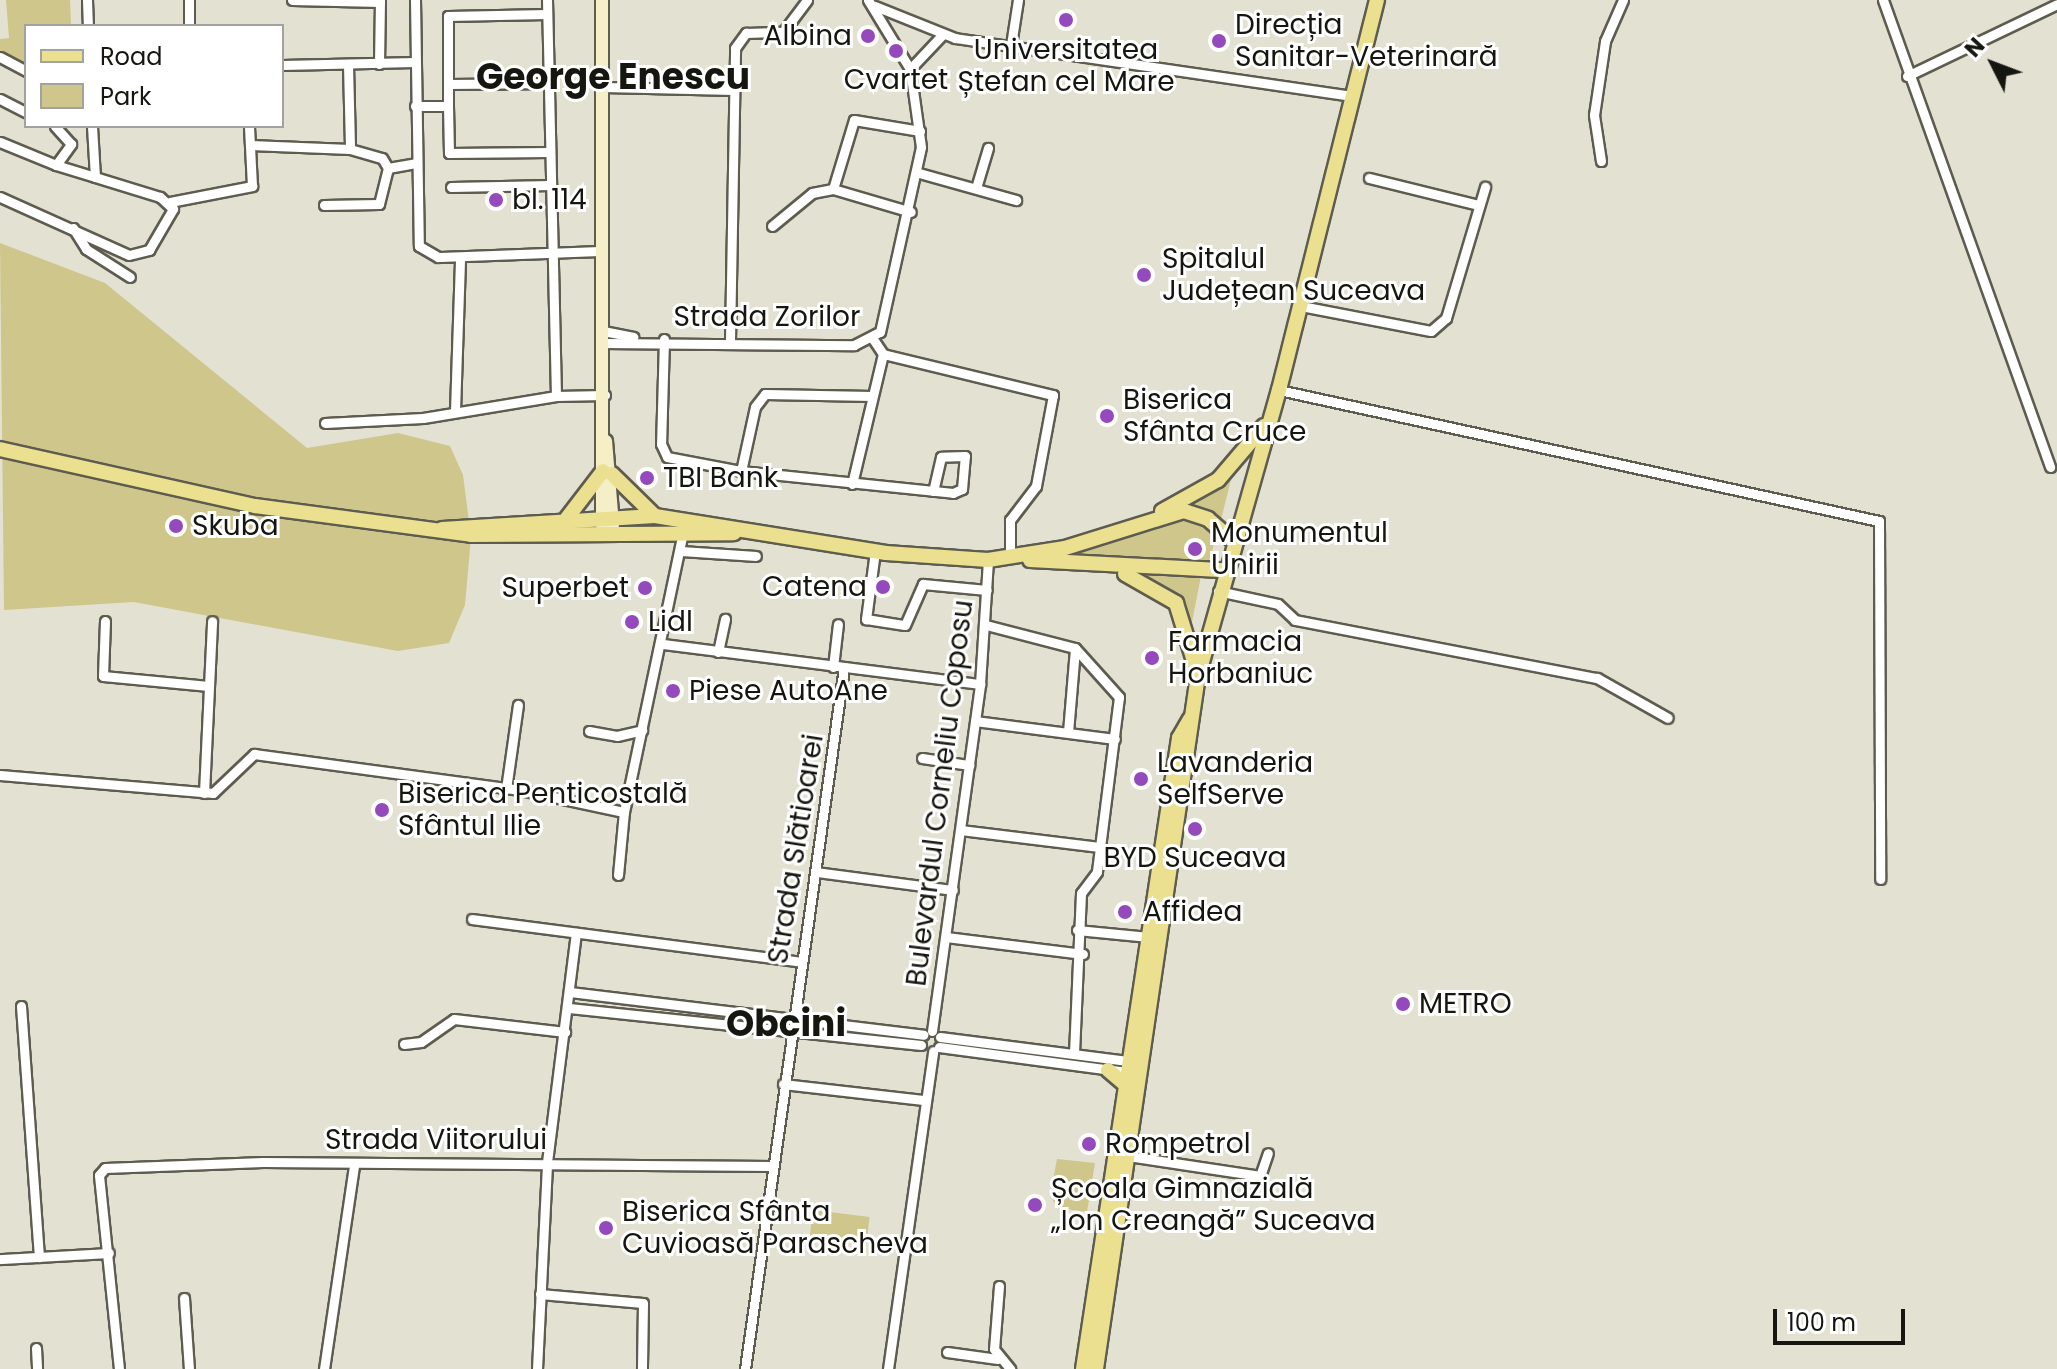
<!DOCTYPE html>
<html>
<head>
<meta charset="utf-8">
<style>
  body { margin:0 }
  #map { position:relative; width:2057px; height:1369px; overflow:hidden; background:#e3e1d2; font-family:Poppins,sans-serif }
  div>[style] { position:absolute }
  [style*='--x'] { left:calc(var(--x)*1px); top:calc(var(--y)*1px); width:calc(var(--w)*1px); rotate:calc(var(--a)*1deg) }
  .green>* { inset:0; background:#cec68a; transform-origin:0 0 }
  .roads { filter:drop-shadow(2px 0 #5e5c4f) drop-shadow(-2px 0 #5e5c4f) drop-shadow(0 2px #5e5c4f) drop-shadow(0 -2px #5e5c4f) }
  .minor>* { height:9px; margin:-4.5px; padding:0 4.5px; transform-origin:4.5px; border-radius:4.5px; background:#fff }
  .secondary>* { height:12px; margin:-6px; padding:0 6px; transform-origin:6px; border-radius:6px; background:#f4efc7 }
  .primary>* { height:14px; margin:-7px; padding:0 7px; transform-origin:7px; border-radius:7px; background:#eae08f }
  .dots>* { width:22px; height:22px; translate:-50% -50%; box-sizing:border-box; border:4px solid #fff; border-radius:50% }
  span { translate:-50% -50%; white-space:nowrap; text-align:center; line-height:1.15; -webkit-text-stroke:6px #fff; paint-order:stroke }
  .poi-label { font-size:28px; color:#161610 }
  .left { translate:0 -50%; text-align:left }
  .right { translate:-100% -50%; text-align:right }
  .street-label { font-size:28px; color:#161610 }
  .district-label { font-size:36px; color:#161610; font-weight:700 }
  .legend { position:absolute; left:24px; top:24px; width:260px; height:104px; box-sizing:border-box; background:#fff; border:2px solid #a2a29f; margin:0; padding:10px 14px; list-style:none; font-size:24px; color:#161610 }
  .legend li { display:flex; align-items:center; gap:16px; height:40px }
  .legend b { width:40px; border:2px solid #a2a29f }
  .north { position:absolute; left:1953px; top:24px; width:80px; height:80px; -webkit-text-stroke:6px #fff; paint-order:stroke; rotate:312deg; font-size:22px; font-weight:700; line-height:32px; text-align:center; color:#161610 }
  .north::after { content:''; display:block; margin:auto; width:28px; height:36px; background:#161610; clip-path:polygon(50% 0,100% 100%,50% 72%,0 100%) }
  .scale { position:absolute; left:1773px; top:1309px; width:132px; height:36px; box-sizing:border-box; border:4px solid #161610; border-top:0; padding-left:10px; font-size:24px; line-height:28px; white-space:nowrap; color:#161610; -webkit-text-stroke:6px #fff; paint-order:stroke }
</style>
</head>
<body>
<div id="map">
  <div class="green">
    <div style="clip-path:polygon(6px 0,70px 0,71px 26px,26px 26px,26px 65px,20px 64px,0 54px,0 39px,9px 38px)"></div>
    <div style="clip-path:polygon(0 243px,105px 283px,307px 448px,398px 433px,450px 446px,463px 475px,471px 537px,465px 605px,449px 643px,398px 651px,134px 602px,4px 610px)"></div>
    <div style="clip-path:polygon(1232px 475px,1221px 520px,1187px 505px)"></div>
    <div style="clip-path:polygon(1184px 515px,1217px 535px,1208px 564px,1057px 559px)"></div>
    <div style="clip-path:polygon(1132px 572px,1201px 576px,1191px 627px,1171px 592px)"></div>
    <div style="clip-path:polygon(1057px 1159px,1095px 1163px,1087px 1212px,1058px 1208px,1050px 1196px)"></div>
    <div style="left:813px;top:1210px;width:57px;height:27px;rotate:7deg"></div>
  </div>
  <div class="roads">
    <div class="minor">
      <div style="--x:87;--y:0;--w:26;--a:88"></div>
      <div style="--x:189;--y:0;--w:26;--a:90"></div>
      <div style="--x:292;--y:0;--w:88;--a:1.3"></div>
      <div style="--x:415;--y:0;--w:246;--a:89.1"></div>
      <div style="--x:419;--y:246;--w:22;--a:30"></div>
      <div style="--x:438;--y:257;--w:164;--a:-2.1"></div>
      <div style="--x:547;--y:0;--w:396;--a:88.7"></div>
      <div style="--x:556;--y:396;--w:49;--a:-1.2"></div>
      <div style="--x:1883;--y:0;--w:496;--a:70.3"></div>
      <div style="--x:875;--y:6;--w:86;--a:21.8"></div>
      <div style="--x:955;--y:38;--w:402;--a:8.3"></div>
      <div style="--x:547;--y:14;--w:99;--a:178.8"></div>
      <div style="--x:448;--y:16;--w:90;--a:90"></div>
      <div style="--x:448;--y:106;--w:47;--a:88.8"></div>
      <div style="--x:449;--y:153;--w:101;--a:-0.6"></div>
      <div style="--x:1011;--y:45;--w:46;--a:-81.2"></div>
      <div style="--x:0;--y:57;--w:30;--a:28"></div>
      <div style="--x:379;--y:64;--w:64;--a:-89.1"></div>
      <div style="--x:282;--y:65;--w:133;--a:-1.3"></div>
      <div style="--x:348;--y:65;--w:84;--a:88.6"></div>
      <div style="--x:910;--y:69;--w:47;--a:-46.7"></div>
      <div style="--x:1907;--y:76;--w:166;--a:-25.6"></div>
      <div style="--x:448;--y:84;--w:101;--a:-0.6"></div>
      <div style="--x:603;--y:87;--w:131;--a:1.3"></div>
      <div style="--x:0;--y:99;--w:29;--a:27"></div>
      <div style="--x:415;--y:106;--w:33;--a:0"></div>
      <div style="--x:0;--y:142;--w:61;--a:22.3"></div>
      <div style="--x:56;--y:165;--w:26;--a:-54"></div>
      <div style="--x:71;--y:144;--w:24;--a:-132"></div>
      <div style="--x:250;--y:145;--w:100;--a:2.3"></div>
      <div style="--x:350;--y:149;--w:33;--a:16"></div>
      <div style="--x:382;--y:158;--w:12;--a:59"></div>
      <div style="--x:1601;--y:161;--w:47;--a:-98.7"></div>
      <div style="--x:1594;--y:115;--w:75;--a:-81.5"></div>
      <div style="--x:1605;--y:41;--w:45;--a:-66.3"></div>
      <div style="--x:56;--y:165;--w:41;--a:17.1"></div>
      <div style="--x:919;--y:173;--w:101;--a:15.6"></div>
      <div style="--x:1369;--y:178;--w:113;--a:13.8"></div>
      <div style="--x:451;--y:187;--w:100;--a:-1.1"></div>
      <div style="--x:976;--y:188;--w:42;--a:-73.3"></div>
      <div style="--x:833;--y:189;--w:72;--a:-73.1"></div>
      <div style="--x:854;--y:120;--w:67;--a:9.5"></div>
      <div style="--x:0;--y:197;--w:141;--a:24.2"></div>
      <div style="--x:129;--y:255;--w:21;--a:-14"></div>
      <div style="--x:149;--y:250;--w:48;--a:-59.7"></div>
      <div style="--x:173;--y:209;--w:18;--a:-137"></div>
      <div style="--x:160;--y:197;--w:68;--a:-162.9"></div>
      <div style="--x:95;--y:177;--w:51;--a:-93.4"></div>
      <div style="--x:170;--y:202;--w:84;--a:-11"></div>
      <div style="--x:252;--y:186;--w:60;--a:-92.9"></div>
      <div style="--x:324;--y:205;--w:55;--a:-1"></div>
      <div style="--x:379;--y:204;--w:37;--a:-76"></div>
      <div style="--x:388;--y:168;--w:28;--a:-10"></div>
      <div style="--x:772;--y:226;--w:52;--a:-39.5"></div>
      <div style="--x:812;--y:193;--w:21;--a:-11"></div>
      <div style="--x:833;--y:189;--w:81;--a:16.4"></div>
      <div style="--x:73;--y:228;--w:25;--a:58"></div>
      <div style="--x:86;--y:249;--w:52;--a:32.5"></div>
      <div style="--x:1301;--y:306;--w:132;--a:10.9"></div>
      <div style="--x:1431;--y:331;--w:20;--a:-41"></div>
      <div style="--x:1446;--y:318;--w:137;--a:-73.4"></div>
      <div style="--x:603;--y:331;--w:31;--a:11"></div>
      <div style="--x:664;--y:339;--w:105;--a:91.6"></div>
      <div style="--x:661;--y:444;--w:14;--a:65"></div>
      <div style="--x:667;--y:457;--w:75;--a:10.7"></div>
      <div style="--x:873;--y:339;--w:18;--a:56"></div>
      <div style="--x:883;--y:354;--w:175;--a:13.6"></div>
      <div style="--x:1053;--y:395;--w:93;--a:100.6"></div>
      <div style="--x:1036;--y:486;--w:43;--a:127.4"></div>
      <div style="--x:1010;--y:520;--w:38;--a:90"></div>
      <div style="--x:730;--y:341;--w:293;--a:-89"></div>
      <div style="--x:735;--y:48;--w:19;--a:-54"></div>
      <div style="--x:746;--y:33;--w:37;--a:-2"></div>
      <div style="--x:783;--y:32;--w:40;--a:-53"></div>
      <div style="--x:603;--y:343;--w:251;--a:0.5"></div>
      <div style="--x:854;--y:345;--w:29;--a:-27"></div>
      <div style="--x:880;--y:332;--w:189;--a:-77.5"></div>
      <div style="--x:921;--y:147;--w:79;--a:-98"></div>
      <div style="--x:910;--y:69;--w:81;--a:-121.3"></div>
      <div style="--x:1279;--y:390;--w:614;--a:12.32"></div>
      <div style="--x:1879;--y:521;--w:358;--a:89.8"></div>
      <div style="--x:872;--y:396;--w:107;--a:-178.9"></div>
      <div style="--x:765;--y:394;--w:16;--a:128"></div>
      <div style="--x:755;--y:407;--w:66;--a:102.3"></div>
      <div style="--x:741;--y:471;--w:213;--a:5.9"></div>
      <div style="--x:953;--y:493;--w:10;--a:-24"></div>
      <div style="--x:962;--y:489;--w:33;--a:-85"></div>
      <div style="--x:965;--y:456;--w:24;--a:178"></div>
      <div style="--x:941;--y:457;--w:35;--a:103"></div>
      <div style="--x:455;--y:411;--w:154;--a:-88.1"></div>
      <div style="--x:325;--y:423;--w:98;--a:-2.9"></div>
      <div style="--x:423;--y:418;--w:135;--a:-9.4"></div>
      <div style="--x:852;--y:484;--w:134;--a:-76.6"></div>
      <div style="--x:681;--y:551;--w:75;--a:3.8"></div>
      <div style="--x:875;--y:551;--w:69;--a:97.5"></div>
      <div style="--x:866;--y:619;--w:39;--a:9"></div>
      <div style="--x:905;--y:625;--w:45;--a:-66.3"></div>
      <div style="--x:923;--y:584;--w:64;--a:5.4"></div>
      <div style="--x:1218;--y:591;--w:61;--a:12.2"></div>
      <div style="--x:1278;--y:604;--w:23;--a:43"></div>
      <div style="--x:1295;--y:620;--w:308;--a:10.9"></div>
      <div style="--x:1597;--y:678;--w:81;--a:29.4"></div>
      <div style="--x:105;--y:621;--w:55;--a:92.1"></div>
      <div style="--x:103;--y:676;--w:106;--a:5.4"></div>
      <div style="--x:986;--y:625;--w:92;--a:14.5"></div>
      <div style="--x:1075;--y:648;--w:66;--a:48.1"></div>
      <div style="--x:1119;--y:697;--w:176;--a:97.2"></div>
      <div style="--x:1097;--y:872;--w:26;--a:127"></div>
      <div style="--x:1081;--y:893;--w:160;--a:92.5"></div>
      <div style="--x:663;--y:644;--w:320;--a:7.2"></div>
      <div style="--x:718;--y:652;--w:34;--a:-78"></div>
      <div style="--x:833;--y:667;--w:43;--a:-83.4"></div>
      <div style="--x:975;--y:721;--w:141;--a:7.3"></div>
      <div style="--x:589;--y:731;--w:28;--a:10"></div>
      <div style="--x:617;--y:736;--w:26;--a:-13"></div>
      <div style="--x:1068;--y:732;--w:84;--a:-85.2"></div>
      <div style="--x:922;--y:758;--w:48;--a:8.5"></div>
      <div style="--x:0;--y:775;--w:214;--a:4.8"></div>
      <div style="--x:213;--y:793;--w:57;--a:-43.6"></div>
      <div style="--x:254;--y:754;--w:269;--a:7.7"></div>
      <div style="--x:521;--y:790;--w:105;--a:12.1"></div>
      <div style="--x:506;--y:789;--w:85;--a:-81.9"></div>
      <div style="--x:204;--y:793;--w:172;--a:-87.3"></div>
      <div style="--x:961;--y:830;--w:139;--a:7"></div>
      <div style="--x:816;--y:872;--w:138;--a:7.5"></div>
      <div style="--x:618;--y:875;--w:63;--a:-84.6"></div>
      <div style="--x:624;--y:812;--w:287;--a:-78.1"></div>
      <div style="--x:472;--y:919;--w:332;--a:7.4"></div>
      <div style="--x:1077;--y:930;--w:72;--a:5.6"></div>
      <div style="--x:946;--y:937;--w:138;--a:7.1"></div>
      <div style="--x:570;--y:992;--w:356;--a:6.9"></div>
      <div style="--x:21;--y:1006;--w:252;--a:85.9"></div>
      <div style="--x:569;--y:1008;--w:354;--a:6"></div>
      <div style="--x:932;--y:1031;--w:350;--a:-82.1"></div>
      <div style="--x:980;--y:684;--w:124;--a:-86.3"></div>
      <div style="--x:940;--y:1037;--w:197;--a:7.3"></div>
      <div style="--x:404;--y:1044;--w:17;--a:-7"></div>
      <div style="--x:421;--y:1042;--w:40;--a:-34.9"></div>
      <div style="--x:454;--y:1019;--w:112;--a:6.7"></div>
      <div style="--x:939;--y:1047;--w:197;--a:7.6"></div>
      <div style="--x:783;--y:1084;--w:141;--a:6.5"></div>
      <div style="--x:1128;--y:1156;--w:134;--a:8.6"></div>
      <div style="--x:1260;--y:1176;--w:24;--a:-71"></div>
      <div style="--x:0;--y:1259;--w:109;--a:-3.2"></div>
      <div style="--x:999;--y:1286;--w:63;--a:94.5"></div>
      <div style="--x:994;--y:1349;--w:26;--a:51"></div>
      <div style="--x:540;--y:1294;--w:103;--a:5"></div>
      <div style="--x:643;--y:1303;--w:66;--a:90.9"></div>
      <div style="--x:184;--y:1298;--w:71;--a:86"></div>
      <div style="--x:36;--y:1348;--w:21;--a:87"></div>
      <div style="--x:947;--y:1352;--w:51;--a:7.8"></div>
      <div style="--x:119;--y:1369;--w:195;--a:-95.9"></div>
      <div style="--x:99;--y:1175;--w:9;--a:-49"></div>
      <div style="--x:105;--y:1168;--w:158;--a:-2.2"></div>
      <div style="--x:263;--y:1162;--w:509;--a:0.45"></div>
      <div style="--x:324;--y:1369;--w:206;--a:-81.6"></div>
      <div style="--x:537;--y:1369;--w:207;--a:-87.2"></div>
      <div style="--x:547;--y:1162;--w:231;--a:-82.8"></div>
      <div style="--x:745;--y:1369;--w:709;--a:-81.97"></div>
      <div style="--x:888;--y:1369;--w:321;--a:-81.9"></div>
    </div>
    <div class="secondary">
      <div style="--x:606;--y:441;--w:84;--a:85.2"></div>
      <div style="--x:602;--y:526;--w:526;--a:-90"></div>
    </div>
    <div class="primary">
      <div style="--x:0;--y:449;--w:261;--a:12.6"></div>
      <div style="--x:255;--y:506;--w:218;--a:7.6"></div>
      <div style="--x:471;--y:535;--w:263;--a:-0.4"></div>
      <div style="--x:612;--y:474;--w:60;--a:44.3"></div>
      <div style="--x:1162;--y:511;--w:64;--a:-29"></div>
      <div style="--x:1218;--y:480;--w:71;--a:-49.6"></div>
      <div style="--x:567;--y:518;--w:59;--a:-52.5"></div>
      <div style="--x:442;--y:529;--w:213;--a:-3.5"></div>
      <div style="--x:655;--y:516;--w:234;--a:9.1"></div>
      <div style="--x:886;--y:553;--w:102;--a:3.9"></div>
      <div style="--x:988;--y:560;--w:78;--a:-8.9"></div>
      <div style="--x:1065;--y:548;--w:125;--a:-17.3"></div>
      <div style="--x:1184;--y:511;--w:25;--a:18"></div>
      <div style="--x:1208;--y:519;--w:32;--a:41"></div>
      <div style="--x:1030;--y:560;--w:194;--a:3"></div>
      <div style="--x:1125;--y:574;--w:59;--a:29.6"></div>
      <div style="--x:1176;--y:603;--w:71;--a:72.8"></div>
      <div style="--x:1108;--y:1070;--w:23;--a:40"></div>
      <div style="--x:1083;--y:1369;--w:638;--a:-81.35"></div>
      <div style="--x:1179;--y:738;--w:22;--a:-60"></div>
      <div style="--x:1096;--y:1369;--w:700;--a:-81.63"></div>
      <div style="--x:1198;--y:676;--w:297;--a:-74.2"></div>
      <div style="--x:1279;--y:390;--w:402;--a:-75.9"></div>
    </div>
  </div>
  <div class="dots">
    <div style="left:1066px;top:20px;background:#944abc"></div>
    <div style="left:868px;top:36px;background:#944abc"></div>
    <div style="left:1219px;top:41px;background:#944abc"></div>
    <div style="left:896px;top:51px;background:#944abc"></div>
    <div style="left:496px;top:200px;background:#944abc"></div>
    <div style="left:1144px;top:275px;background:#944abc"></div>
    <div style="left:1107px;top:416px;background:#944abc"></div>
    <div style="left:647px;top:478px;background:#944abc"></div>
    <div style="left:176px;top:526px;background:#944abc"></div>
    <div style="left:1195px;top:549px;background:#944abc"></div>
    <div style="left:883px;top:587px;background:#944abc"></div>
    <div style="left:645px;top:588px;background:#944abc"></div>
    <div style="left:632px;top:622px;background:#944abc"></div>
    <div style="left:1152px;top:658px;background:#944abc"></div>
    <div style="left:673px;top:691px;background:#944abc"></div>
    <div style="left:1141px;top:779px;background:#944abc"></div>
    <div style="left:382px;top:810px;background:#944abc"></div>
    <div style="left:1195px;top:829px;background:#944abc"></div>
    <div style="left:1125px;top:912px;background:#944abc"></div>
    <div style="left:1403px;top:1004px;background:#944abc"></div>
    <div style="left:1089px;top:1144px;background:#944abc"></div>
    <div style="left:1035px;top:1205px;background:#944abc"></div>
    <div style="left:606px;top:1228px;background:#944abc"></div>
  </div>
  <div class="poi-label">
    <span class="left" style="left:1235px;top:41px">Direcția<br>Sanitar-Veterinară</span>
    <span class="right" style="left:852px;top:36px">Albina</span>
    <span style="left:1066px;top:66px">Universitatea<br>Ștefan cel Mare</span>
    <span style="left:896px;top:80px">Cvartet</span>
    <span class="left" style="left:512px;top:200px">bl. 114</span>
    <span class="left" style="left:1162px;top:275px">Spitalul<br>Județean Suceava</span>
    <span class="left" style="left:1123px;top:416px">Biserica<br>Sfânta Cruce</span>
    <span class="left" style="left:663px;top:478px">TBI Bank</span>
    <span class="left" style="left:192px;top:526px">Skuba</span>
    <span class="left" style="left:1211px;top:549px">Monumentul<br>Unirii</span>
    <span class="right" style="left:867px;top:587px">Catena</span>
    <span class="right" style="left:629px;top:588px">Superbet</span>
    <span class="left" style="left:648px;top:622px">Lidl</span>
    <span class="left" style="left:1168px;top:658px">Farmacia<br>Horbaniuc</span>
    <span class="left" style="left:689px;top:691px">Piese AutoAne</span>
    <span class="left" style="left:1157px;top:779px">Lavanderia<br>SelfServe</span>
    <span class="left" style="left:398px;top:810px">Biserica Penticostală<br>Sfântul Ilie</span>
    <span style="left:1195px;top:858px">BYD Suceava</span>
    <span class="left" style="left:1143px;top:912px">Affidea</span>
    <span class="left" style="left:1419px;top:1004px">METRO</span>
    <span class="left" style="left:1105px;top:1144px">Rompetrol</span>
    <span class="left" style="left:1051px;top:1205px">Școala Gimnazială<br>„Ion Creangă” Suceava</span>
    <span class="left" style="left:622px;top:1228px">Biserica Sfânta<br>Cuvioasă Parascheva</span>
  </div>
  <div class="street-label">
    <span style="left:767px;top:317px">Strada Zorilor</span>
    <span style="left:940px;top:793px;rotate:-83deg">Bulevardul Corneliu Coposu</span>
    <span style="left:796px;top:849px;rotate:-81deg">Strada Slătioarei</span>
    <span style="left:436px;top:1140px">Strada Viitorului</span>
  </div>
  <div class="district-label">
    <span style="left:613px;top:77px">George Enescu</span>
    <span style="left:786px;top:1024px">Obcini</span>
  </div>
  <ul class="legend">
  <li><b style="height:10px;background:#eae08f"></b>Road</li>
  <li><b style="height:22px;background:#cec68a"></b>Park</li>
  </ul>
  <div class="north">N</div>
  <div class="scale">100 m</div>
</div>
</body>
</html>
